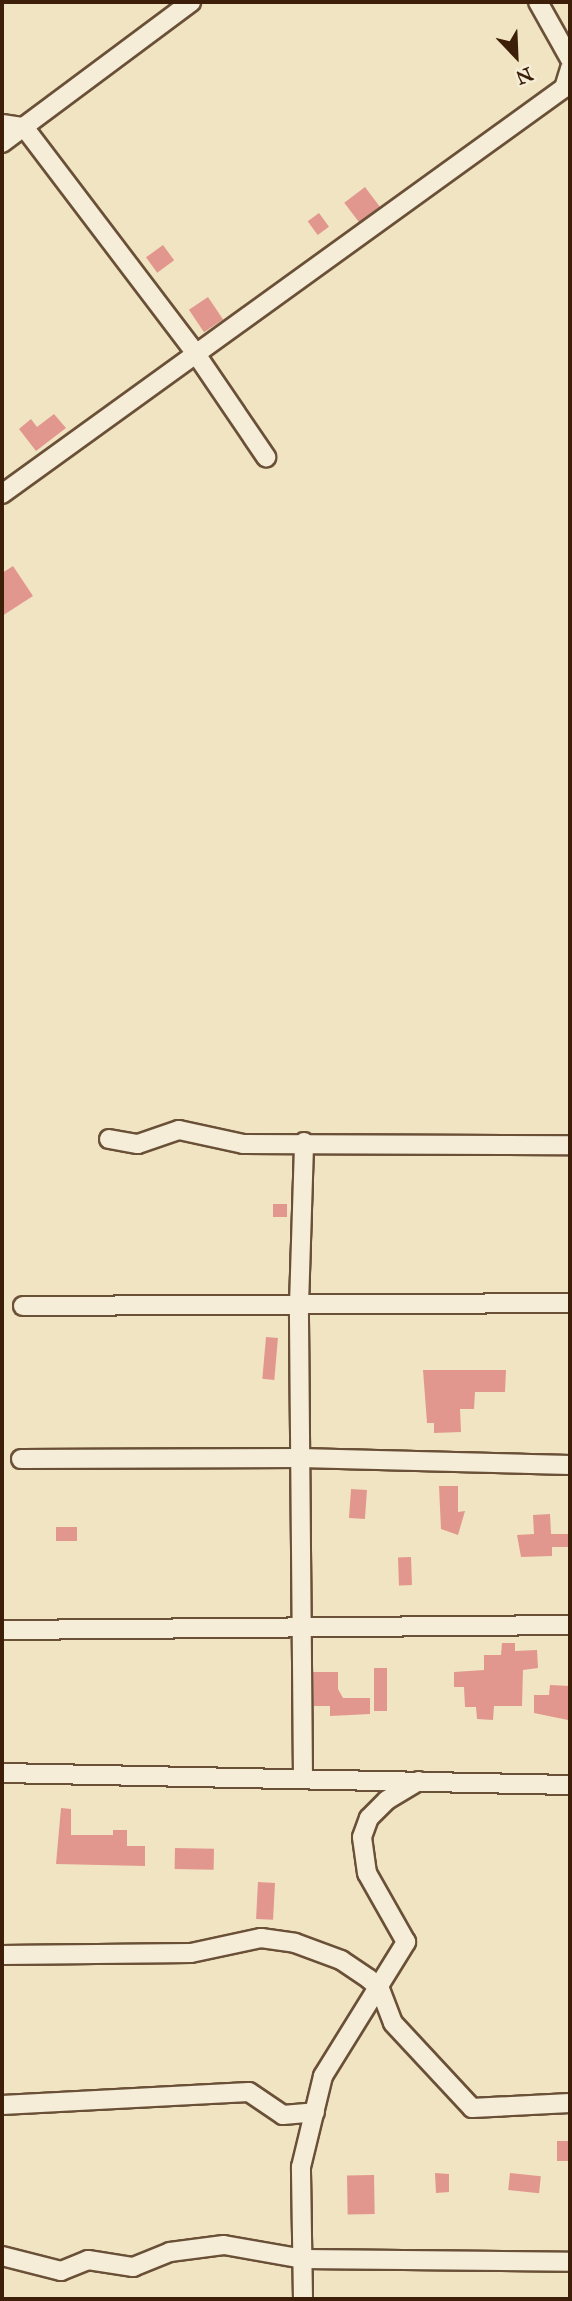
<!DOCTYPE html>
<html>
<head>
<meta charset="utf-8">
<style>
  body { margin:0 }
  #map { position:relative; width:572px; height:2301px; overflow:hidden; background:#f0e4c3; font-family:"IM FELL Great Primer",serif }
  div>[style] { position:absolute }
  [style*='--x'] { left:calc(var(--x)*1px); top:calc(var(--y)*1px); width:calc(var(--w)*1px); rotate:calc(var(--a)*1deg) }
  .building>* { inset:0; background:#e2978e; transform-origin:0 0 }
  .roads { filter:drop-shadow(2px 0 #6a5037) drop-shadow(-2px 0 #6a5037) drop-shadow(0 2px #6a5037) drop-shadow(0 -2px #6a5037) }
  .minor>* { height:18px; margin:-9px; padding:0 9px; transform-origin:9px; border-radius:9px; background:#f5edd8 }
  span { translate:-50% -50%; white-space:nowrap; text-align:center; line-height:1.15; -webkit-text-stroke:7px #f5edd8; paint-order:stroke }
  .frame { position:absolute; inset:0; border:4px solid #3d1e08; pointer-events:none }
  .north { position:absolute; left:481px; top:21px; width:70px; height:70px; -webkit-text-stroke:5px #f5edd8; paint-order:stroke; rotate:157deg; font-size:19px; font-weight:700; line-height:28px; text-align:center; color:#3d1e08 }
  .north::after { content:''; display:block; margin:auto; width:24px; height:32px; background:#3d1e08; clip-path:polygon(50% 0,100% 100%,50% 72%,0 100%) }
</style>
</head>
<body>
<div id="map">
  <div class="building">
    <div style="left:365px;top:187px;width:25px;height:26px;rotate:53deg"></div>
    <div style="left:319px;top:213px;width:17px;height:14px;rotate:54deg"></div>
    <div style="left:163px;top:245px;width:19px;height:21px;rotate:54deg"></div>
    <div style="left:208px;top:297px;width:27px;height:23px;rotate:56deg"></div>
    <div style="clip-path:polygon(54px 414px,66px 428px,36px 451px,19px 429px,31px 419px,37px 427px)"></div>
    <div style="clip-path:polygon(13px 566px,33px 596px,2px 616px,2px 573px)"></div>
    <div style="left:273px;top:1204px;width:14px;height:13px"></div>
    <div style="left:266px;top:1337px;width:12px;height:42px;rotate:5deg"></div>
    <div style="clip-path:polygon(423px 1370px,506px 1370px,505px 1392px,475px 1392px,474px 1409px,460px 1409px,461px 1432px,434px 1433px,434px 1423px,427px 1423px)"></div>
    <div style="clip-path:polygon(439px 1486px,458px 1486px,458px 1512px,465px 1511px,458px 1535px,441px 1529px)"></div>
    <div style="left:351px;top:1489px;width:16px;height:29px;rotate:4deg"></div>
    <div style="clip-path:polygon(550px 1514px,551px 1534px,568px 1534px,568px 1547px,552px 1547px,552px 1556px,521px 1557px,517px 1535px,534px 1534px,533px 1515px)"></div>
    <div style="left:56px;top:1527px;width:21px;height:14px"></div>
    <div style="left:411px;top:1557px;width:28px;height:13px;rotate:88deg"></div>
    <div style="clip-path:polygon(502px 1643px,515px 1643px,515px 1651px,537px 1650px,538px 1668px,523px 1670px,522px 1706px,494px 1706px,493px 1720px,477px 1719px,476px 1707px,465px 1707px,464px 1687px,454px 1687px,454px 1672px,484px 1670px,484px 1655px,501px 1655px)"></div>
    <div style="left:374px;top:1668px;width:13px;height:43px"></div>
    <div style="clip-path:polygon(313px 1672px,338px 1672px,338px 1689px,343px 1698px,370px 1698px,370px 1714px,330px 1716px,330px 1706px,314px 1706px)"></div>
    <div style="clip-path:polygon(550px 1685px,570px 1686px,568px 1720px,534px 1713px,534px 1695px,549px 1695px)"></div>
    <div style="clip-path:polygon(61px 1808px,71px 1809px,71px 1835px,113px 1835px,113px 1830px,127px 1830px,127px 1846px,145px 1846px,145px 1866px,56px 1864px)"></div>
    <div style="left:175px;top:1848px;width:39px;height:21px;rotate:1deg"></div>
    <div style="left:258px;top:1882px;width:17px;height:37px;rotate:3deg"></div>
    <div style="left:557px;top:2141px;width:13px;height:20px"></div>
    <div style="clip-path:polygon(435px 2173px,449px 2174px,449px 2192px,436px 2193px)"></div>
    <div style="left:510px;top:2173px;width:31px;height:17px;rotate:6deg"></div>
    <div style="left:374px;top:2175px;width:39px;height:27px;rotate:89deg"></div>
  </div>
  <div class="roads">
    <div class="minor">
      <div style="--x:538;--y:2;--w:65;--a:60.7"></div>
      <div style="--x:2;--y:124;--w:22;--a:8"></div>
      <div style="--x:24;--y:127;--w:285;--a:52.8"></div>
      <div style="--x:196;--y:354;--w:125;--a:55.8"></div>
      <div style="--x:2;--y:143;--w:236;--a:-36.7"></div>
      <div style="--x:2;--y:494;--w:693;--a:-35.85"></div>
      <div style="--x:564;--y:88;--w:21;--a:-73"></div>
      <div style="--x:109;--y:1139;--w:29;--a:10"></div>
      <div style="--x:138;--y:1144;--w:43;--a:-18.9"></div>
      <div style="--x:179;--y:1130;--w:66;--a:12.3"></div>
      <div style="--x:243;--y:1144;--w:327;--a:0.2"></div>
      <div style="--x:23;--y:1306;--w:547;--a:-0.31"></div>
      <div style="--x:21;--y:1459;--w:279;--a:-0.2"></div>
      <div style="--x:300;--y:1458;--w:270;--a:1.5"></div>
      <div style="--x:2;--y:1630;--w:568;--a:-0.5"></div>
      <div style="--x:2;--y:1773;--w:568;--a:1.21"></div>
      <div style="--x:303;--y:1778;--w:473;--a:-90.5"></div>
      <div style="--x:299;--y:1305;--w:163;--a:-88.2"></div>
      <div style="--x:2;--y:1955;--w:189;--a:-0.6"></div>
      <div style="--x:191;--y:1953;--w:72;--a:-12.1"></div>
      <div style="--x:261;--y:1938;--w:34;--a:8"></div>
      <div style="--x:295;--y:1943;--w:49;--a:20.3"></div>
      <div style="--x:341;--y:1960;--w:34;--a:34"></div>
      <div style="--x:369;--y:1979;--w:15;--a:42"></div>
      <div style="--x:380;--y:1989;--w:36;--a:69"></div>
      <div style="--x:393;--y:2023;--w:116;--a:47.1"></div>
      <div style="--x:472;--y:2108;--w:98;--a:-2.9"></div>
      <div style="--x:2;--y:2105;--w:247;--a:-3"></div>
      <div style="--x:249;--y:2092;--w:41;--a:34.1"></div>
      <div style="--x:283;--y:2115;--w:32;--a:-5"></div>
      <div style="--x:2;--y:2256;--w:61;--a:14.3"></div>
      <div style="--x:61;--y:2271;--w:29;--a:-22"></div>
      <div style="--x:88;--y:2260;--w:46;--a:8.8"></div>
      <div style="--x:133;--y:2267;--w:40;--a:-22"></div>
      <div style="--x:170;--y:2252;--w:54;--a:-7.4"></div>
      <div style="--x:224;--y:2245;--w:80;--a:10"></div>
      <div style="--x:303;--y:2259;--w:267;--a:0.6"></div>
      <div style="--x:303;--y:2299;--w:132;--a:-90.9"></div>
      <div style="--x:301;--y:2167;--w:94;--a:-76.4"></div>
      <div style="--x:323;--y:2076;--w:158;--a:-58.2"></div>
      <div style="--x:406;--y:1942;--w:79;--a:-119.5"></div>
      <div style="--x:367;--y:1873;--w:36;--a:-98"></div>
      <div style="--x:362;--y:1837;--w:20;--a:-70"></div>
      <div style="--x:369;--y:1818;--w:25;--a:-45"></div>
      <div style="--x:387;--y:1800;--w:37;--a:-31"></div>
    </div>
  </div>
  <div class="frame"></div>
  <div class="north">N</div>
</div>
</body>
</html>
